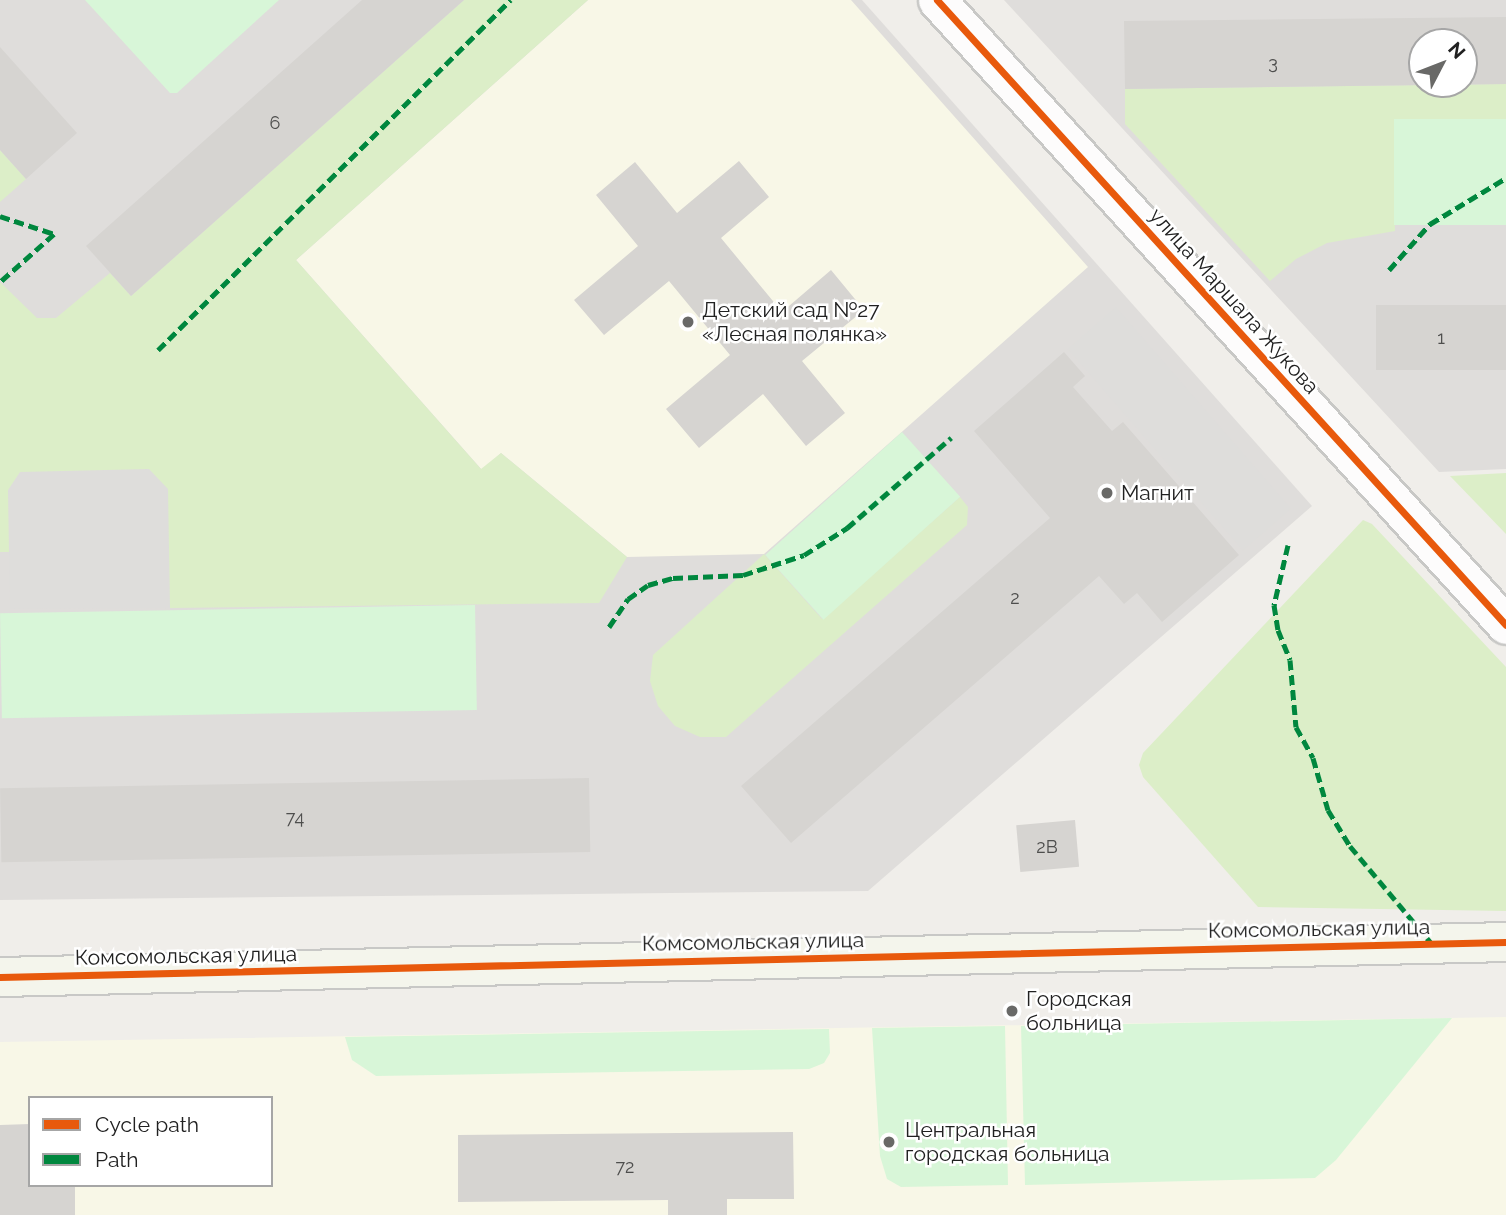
<!DOCTYPE html>
<html>
<head>
<meta charset="utf-8">
<style>
  body { margin:0 }
  #map { position:relative; width:1506px; height:1215px; overflow:hidden; background:#f0eeea; font-family:Raleway,sans-serif }
  div>[style] { position:absolute }
  [style*='--x'] { left:calc(var(--x)*1px); top:calc(var(--y)*1px); width:calc(var(--w)*1px); rotate:calc(var(--a)*1deg) }
  .residential>* { inset:0; background:#dfdddb }
  .education>* { inset:0; background:#f8f7e7 }
  .religious>* { inset:0; background:#dedddb; transform-origin:0 0 }
  .grass>* { inset:0; background:#dceec8 }
  .park>* { inset:0; background:#d8f6d8; transform-origin:0 0 }
  .building>* { inset:0; background:#d6d4d1; transform-origin:0 0 }
  .roads { filter:drop-shadow(2px 0 #c8c8c6) drop-shadow(-2px 0 #c8c8c6) drop-shadow(0 2px #c8c8c6) drop-shadow(0 -2px #c8c8c6) }
  .street>* { height:37px; margin:-18.5px; padding:0 18.5px; transform-origin:18.5px; border-radius:18.5px; background:#fdfcfc }
  .secondary>* { height:38px; margin:-19px; padding:0 19px; transform-origin:19px; border-radius:19px; background:#f4f5ec }
  .quiet>* { height:5px; margin-top:-2.5px; transform-origin:0; background:repeating-linear-gradient(90deg,#00873e 0 10px,transparent 0 15px) }
  .cycleway>* { height:7px; margin:-3.5px; padding:0 3.5px; transform-origin:3.5px; border-radius:3.5px; background:#e8590c }
  .dots>* { width:19px; height:19px; translate:-50% -50%; box-sizing:border-box; border:4px solid #fff; border-radius:50% }
  span { translate:-50% -50%; white-space:nowrap; text-align:center; line-height:1.15; -webkit-text-stroke:5px #fff; paint-order:stroke }
  .number-label { font-size:18px; color:#4e4e4d }
  .number-label span { -webkit-text-stroke-width:0 }
  .street-label { font-size:21px; color:#212121 }
  .poi-label { font-size:21px; color:#212121 }
  .left { translate:0 -50%; text-align:left }
  .legend { position:absolute; left:28px; top:1096px; width:245px; height:91px; box-sizing:border-box; background:#fff; border:2px solid #a6a6a6; margin:0; padding:9px 12px; list-style:none; font-size:21px; color:#212121 }
  .legend li { display:flex; align-items:center; gap:14px; height:35px }
  .legend b { width:35px; border:2px solid #a6a6a6 }
  .north { position:absolute; left:1408px; top:28px; width:70px; height:70px; box-sizing:border-box; background:#fff; border:2px solid #a6a6a6; border-radius:50%; rotate:48deg; font-size:19px; font-weight:700; line-height:28px; text-align:center; color:#212121 }
  .north::after { content:''; display:block; margin:auto; width:24px; height:32px; background:#696967; clip-path:polygon(50% 0,100% 100%,50% 72%,0 100%) }
</style>
</head>
<body>
<div id="map">
  <div class="residential">
    <div style="clip-path:polygon(0 0,862px 0,1312px 506px,868px 891px,0 900px)"></div>
    <div style="clip-path:polygon(evenodd,1004px 0,1506px 0,1506px 469px,1439px 472px,1004px 0,1422px 42px,1464px 42px,1464px 84px,1422px 84px,1422px 42px)"></div>
  </div>
  <div class="education">
    <div style="clip-path:polygon(588px 0,851px 0,1088px 267px,764px 554px,627px 557px,501px 453px,482px 470px,296px 260px)"></div>
    <div style="clip-path:polygon(evenodd,1506px 1017px,1506px 1215px,0 1215px,0 1042px,1506px 1017px,30px 1098px,271px 1098px,271px 1185px,30px 1185px,30px 1098px)"></div>
  </div>
  <div class="religious">
    <div style="left:1116px;top:307px;width:267px;height:64px;rotate:49deg"></div>
    <div style="clip-path:polygon(149px 469px,168px 489px,170px 608px,10px 609px,8px 490px,14px 476px,28px 470px)"></div>
  </div>
  <div class="grass">
    <div style="clip-path:polygon(464px 0,588px 0,296px 260px,481px 469px,501px 453px,627px 557px,599px 603px,170px 608px,168px 489px,149px 469px,20px 472px,8px 490px,9px 552px,0 552px,0 282px,37px 318px,56px 318px,110px 273px,131px 296px)"></div>
    <div style="clip-path:polygon(1506px 84px,1506px 119px,1394px 120px,1395px 231px,1327px 243px,1296px 259px,1270px 281px,1125px 124px,1125px 89px)"></div>
    <div style="clip-path:polygon(0 150px,26px 179px,0 202px)"></div>
    <div style="clip-path:polygon(1506px 473px,1506px 534px,1450px 476px)"></div>
    <div style="clip-path:polygon(960px 497px,968px 507px,967px 525px,726px 737px,700px 737px,675px 726px,658px 706px,650px 681px,653px 655px,764px 554px,822px 619px)"></div>
    <div style="clip-path:polygon(1363px 520px,1372px 524px,1506px 667px,1506px 911px,1258px 907px,1143px 777px,1139px 765px,1143px 753px)"></div>
  </div>
  <div class="park">
    <div style="clip-path:polygon(85px 0,279px 0,177px 93px,170px 93px)"></div>
    <div style="left:1506px;top:119px;width:106px;height:112px;rotate:90deg"></div>
    <div style="left:902px;top:432px;width:87px;height:184px;rotate:48deg"></div>
    <div style="left:475px;top:605px;width:105px;height:475px;rotate:89deg"></div>
    <div style="clip-path:polygon(1452px 1018px,1336px 1160px,1315px 1178px,1025px 1185px,1021px 1026px)"></div>
    <div style="clip-path:polygon(1005px 1026px,1008px 1185px,901px 1187px,887px 1179px,880px 1156px,872px 1028px)"></div>
    <div style="clip-path:polygon(829px 1029px,830px 1053px,824px 1063px,809px 1069px,376px 1076px,352px 1060px,345px 1037px)"></div>
  </div>
  <div class="building">
    <div style="clip-path:polygon(362px 0,464px 0,131px 296px,86px 246px)"></div>
    <div style="clip-path:polygon(evenodd,1506px 17px,1506px 84px,1125px 89px,1124px 21px,1506px 17px,1422px 42px,1464px 42px,1464px 84px,1422px 84px,1422px 42px)"></div>
    <div style="clip-path:polygon(0 47px,77px 133px,26px 179px,0 150px)"></div>
    <div style="clip-path:polygon(739px 161px,769px 197px,721px 238px,782px 312px,831px 270px,864px 310px,802px 361px,845px 413px,806px 446px,763px 394px,699px 448px,666px 409px,730px 355px,669px 281px,604px 335px,574px 300px,638px 246px,596px 195px,635px 162px,677px 213px)"></div>
    <div style="left:1506px;top:305px;width:65px;height:130px;rotate:90deg"></div>
    <div style="clip-path:polygon(1064px 352px,1085px 376px,1073px 387px,1112px 431px,1123px 422px,1239px 555px,1162px 622px,1137px 593px,1124px 604px,1099px 576px,791px 843px,741px 786px,1050px 518px,974px 431px)"></div>
    <div style="left:589px;top:778px;width:74px;height:589px;rotate:89deg"></div>
    <div style="left:1075px;top:820px;width:47px;height:59px;rotate:85deg"></div>
    <div style="clip-path:polygon(30px 1124px,30px 1185px,75px 1185px,75px 1215px,0 1215px,0 1125px)"></div>
    <div style="clip-path:polygon(793px 1132px,794px 1199px,727px 1199px,727px 1215px,668px 1215px,668px 1200px,458px 1202px,458px 1135px)"></div>
  </div>
  <div class="roads">
    <div class="street">
      <div style="--x:937;--y:0;--w:845;--a:47.69"></div>
    </div>
    <div class="secondary">
      <div style="--x:0;--y:977;--w:1506;--a:-1.33"></div>
    </div>
  </div>
  <div class="quiet">
    <div style="--x:0;--y:216;--w:57;--a:18.4"></div>
    <div style="--x:54;--y:234;--w:72;--a:138.4"></div>
    <div style="--x:1389;--y:270;--w:62;--a:-48.3"></div>
    <div style="--x:1430;--y:224;--w:89;--a:-31.2"></div>
    <div style="--x:158;--y:350;--w:497;--a:-44.8"></div>
    <div style="--x:1288;--y:545;--w:62;--a:103.1"></div>
    <div style="--x:1274;--y:605;--w:25;--a:81"></div>
    <div style="--x:1278;--y:630;--w:32;--a:68"></div>
    <div style="--x:1290;--y:660;--w:67;--a:84.9"></div>
    <div style="--x:1296;--y:727;--w:35;--a:61"></div>
    <div style="--x:1313;--y:758;--w:54;--a:73.9"></div>
    <div style="--x:1328;--y:810;--w:42;--a:58.6"></div>
    <div style="--x:1350;--y:846;--w:128;--a:50.1"></div>
    <div style="--x:609;--y:627;--w:34;--a:-56"></div>
    <div style="--x:628;--y:599;--w:24;--a:-35"></div>
    <div style="--x:648;--y:585;--w:26;--a:-16"></div>
    <div style="--x:673;--y:578;--w:70;--a:-2.5"></div>
    <div style="--x:743;--y:575;--w:64;--a:-18.2"></div>
    <div style="--x:804;--y:555;--w:51;--a:-32.1"></div>
    <div style="--x:847;--y:528;--w:138;--a:-40.9"></div>
  </div>
  <div class="cycleway">
    <div style="--x:937;--y:0;--w:845;--a:47.69"></div>
    <div style="--x:0;--y:977;--w:1506;--a:-1.33"></div>
  </div>
  <div class="dots">
    <div style="left:688px;top:322px;background:#696967"></div>
    <div style="left:1107px;top:493px;background:#696967"></div>
    <div style="left:1012px;top:1011px;background:#696967"></div>
    <div style="left:889px;top:1142px;background:#696967"></div>
  </div>
  <div class="number-label">
    <span style="left:1273px;top:63px">3</span>
    <span style="left:275px;top:123px">6</span>
    <span style="left:1441px;top:338px">1</span>
    <span style="left:1015px;top:598px">2</span>
    <span style="left:295px;top:818px">74</span>
    <span style="left:1047px;top:847px">2В</span>
    <span style="left:625px;top:1167px">72</span>
  </div>
  <div class="street-label">
    <span style="left:1234px;top:301px;rotate:48deg">улица Маршала Жукова</span>
    <span style="left:1319px;top:929px;rotate:-1deg">Комсомольская улица</span>
    <span style="left:753px;top:942px;rotate:-1deg">Комсомольская улица</span>
    <span style="left:186px;top:956px;rotate:-1deg">Комсомольская улица</span>
  </div>
  <div class="poi-label">
    <span class="left" style="left:702px;top:322px">Детский сад №27<br>«Лесная полянка»</span>
    <span class="left" style="left:1121px;top:493px">Магнит</span>
    <span class="left" style="left:1026px;top:1011px">Городская<br>больница</span>
    <span class="left" style="left:905px;top:1142px">Центральная<br>городская больница</span>
  </div>
  <ul class="legend">
  <li><b style="height:9px;background:#e8590c"></b>Cycle path</li>
  <li><b style="height:9px;background:#00873e"></b>Path</li>
  </ul>
  <div class="north">N</div>
</div>
</body>
</html>
